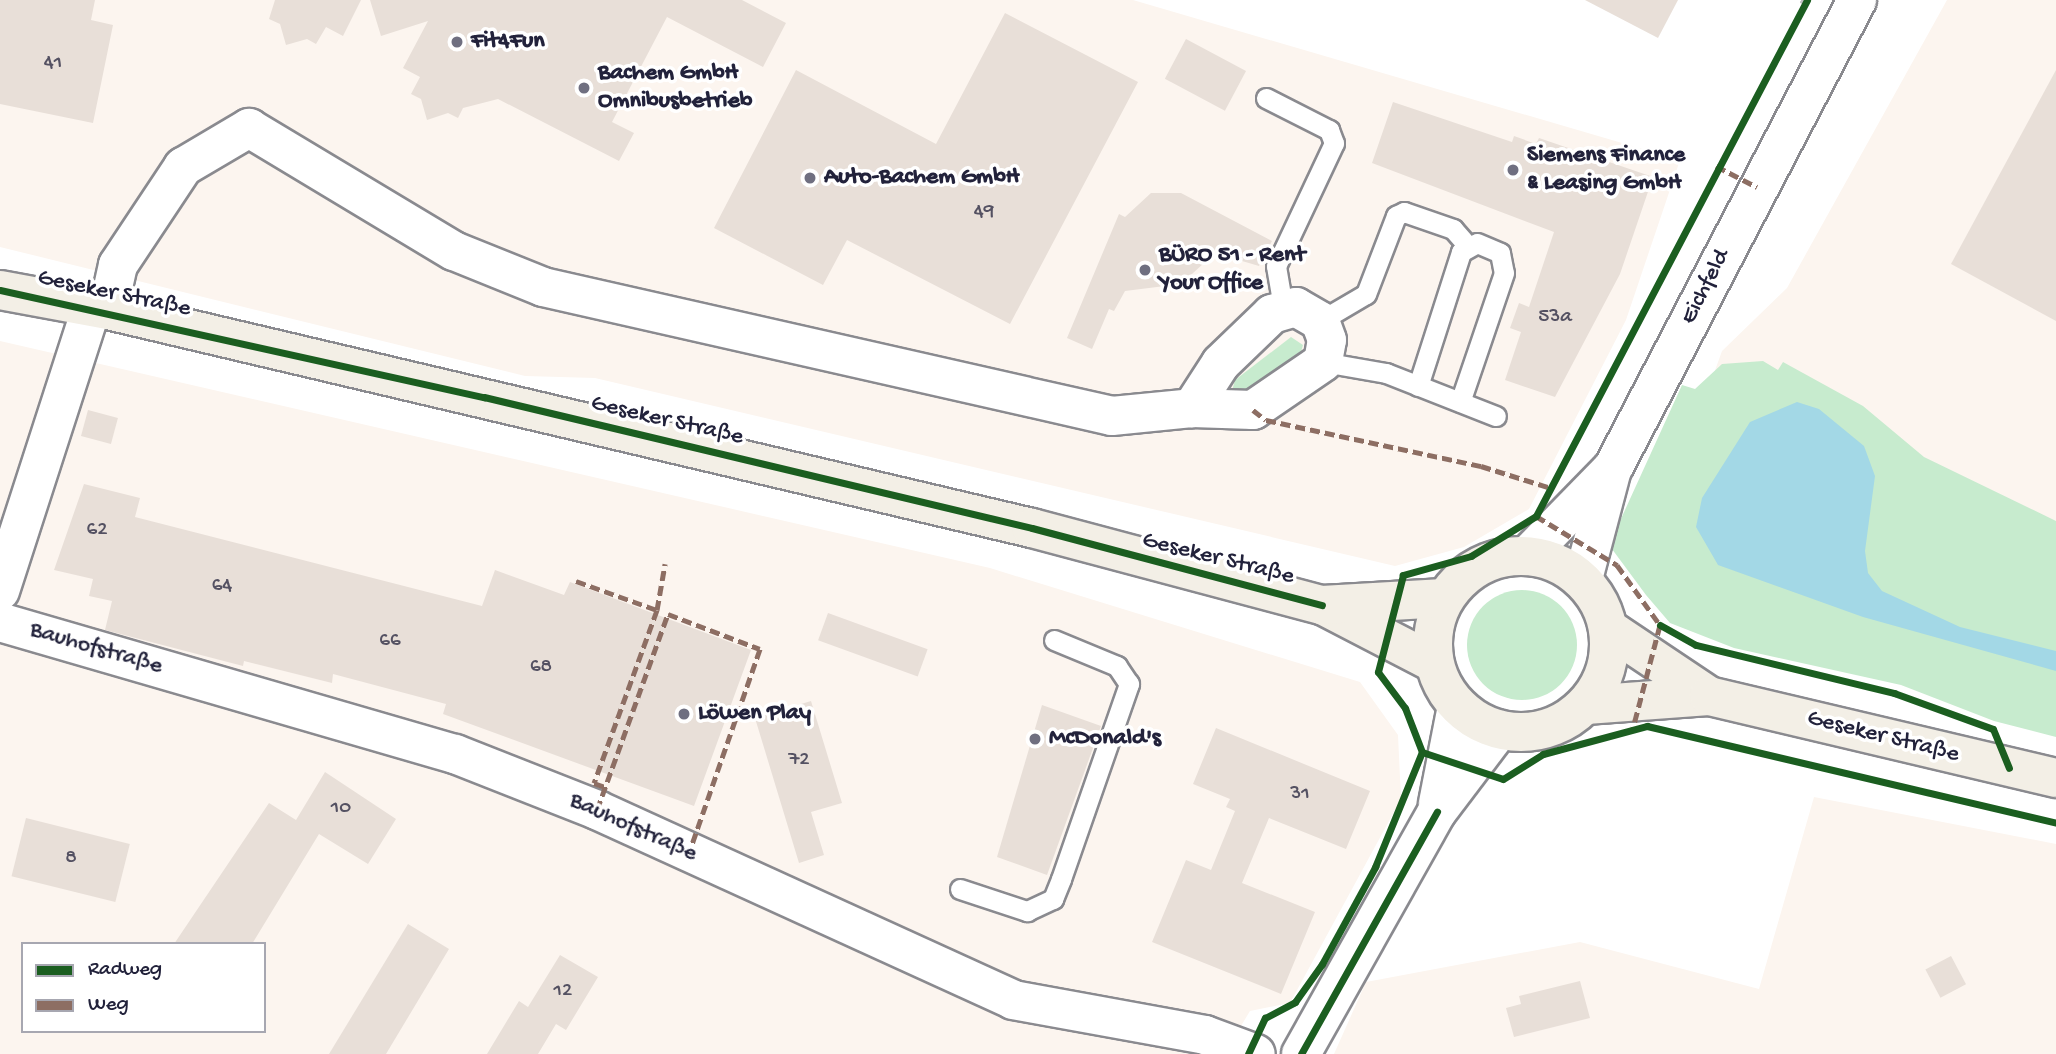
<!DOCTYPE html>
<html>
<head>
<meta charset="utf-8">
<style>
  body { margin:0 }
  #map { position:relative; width:2056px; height:1054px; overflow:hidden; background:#fff; font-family:"Gochi Hand",sans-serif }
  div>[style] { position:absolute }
  .built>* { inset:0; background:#fcf5ef }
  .green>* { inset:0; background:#c7ebce }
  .round { border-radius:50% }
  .water>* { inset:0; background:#a3d8e6 }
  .building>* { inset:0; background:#e8dfd8; transform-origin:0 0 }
  .path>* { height:4.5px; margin-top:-2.25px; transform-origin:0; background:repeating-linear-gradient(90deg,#c2c2c4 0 5px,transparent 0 10px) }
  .roads { filter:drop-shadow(2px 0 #8a8a8f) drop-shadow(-2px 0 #8a8a8f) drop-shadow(0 2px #8a8a8f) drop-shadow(0 -2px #8a8a8f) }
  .service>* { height:19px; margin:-9.5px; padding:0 9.5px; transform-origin:9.5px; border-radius:9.5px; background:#fff }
  .minor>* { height:38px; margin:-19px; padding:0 19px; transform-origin:19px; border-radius:19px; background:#fff }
  .secondary>* { height:38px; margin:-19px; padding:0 19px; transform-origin:19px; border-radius:19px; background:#fff }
  .primary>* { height:38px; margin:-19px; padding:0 19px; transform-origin:19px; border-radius:19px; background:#f3efe6 }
  .primary>.ring { margin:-19px; padding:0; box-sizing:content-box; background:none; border:38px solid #f3efe6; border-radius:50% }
  .quiet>* { height:5px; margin-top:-2.5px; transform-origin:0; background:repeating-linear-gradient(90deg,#8d6e63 0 10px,transparent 0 15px) }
  .cycleway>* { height:7px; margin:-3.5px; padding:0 3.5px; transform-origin:3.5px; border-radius:3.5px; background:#1b5e20 }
  .dots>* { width:19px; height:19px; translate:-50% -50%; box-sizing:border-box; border:4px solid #fff; border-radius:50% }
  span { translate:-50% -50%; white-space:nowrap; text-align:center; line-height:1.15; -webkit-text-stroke:7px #fff; paint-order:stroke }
  .number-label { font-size:21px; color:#545162 }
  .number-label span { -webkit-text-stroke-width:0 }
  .poi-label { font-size:24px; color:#22223b; font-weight:700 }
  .left { translate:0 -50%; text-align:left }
  .street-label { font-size:24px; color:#22223b }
  .legend { position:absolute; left:21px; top:942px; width:245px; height:91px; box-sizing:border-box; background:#fff; border:2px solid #a7a7b1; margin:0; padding:9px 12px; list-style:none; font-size:21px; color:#22223b }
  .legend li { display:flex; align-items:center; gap:14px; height:35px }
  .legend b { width:35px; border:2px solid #a7a7b1 }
</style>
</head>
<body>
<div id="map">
  <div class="built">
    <i style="clip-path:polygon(0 0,1133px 0,1680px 160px,1626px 320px,1529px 509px,1464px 547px,1395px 566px,595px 378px,525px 376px,0 247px)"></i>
    <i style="clip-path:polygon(1947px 0,2056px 0,2056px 703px,1661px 520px,1722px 351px,1787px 288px)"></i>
    <i style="clip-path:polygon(evenodd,0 341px,990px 568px,1360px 682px,1398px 735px,1401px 799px,1290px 1003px,1250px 1011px,1224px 1054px,0 1054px,0 341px,23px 944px,264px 944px,264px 1031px,23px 1031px,23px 944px)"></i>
    <i style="clip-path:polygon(1814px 797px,2056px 844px,2056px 1054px,1334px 1054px,1366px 982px,1580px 942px,1759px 989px)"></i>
  </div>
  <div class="green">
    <i style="clip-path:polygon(1291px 337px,1303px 345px,1299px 359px,1244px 392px,1232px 391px,1235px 380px)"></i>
    <i style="clip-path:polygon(1763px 361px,1778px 370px,1783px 362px,1863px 406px,1924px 457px,2056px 521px,2056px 737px,1994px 721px,1901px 685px,1734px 648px,1670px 623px,1646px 595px,1609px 545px,1682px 385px,1695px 389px,1722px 364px)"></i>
    <i class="round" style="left:1467px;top:590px;width:110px;height:110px"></i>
  </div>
  <div class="water">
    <i style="clip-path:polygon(1797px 402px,1819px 409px,1864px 446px,1875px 476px,1865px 551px,1868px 573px,1882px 591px,1960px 627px,2056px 651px,2056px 671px,1863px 617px,1718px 565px,1696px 527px,1702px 498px,1750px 422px)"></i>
  </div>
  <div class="building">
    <i style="clip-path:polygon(0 0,95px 0,91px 20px,113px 25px,93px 123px,0 104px)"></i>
    <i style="clip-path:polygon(275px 0,361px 0,343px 36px,326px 27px,316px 44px,307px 39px,286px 45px,280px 24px,269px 19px)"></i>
    <i style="clip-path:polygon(370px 0,742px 0,786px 23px,763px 67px,667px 17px,612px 122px,634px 133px,619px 161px,498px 99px,463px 108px,458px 118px,448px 113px,427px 120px,421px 99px,411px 94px,420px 77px,403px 68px,428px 21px,381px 36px)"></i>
    <i style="clip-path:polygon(1585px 0,1678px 0,1658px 38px)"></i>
    <i style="clip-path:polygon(1005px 13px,1138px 82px,1010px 324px,847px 240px,823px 285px,714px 228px,796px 70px,936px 144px)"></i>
    <i style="left:1186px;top:39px;width:68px;height:45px;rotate:28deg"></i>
    <i style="clip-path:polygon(2056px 70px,2056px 321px,1951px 264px)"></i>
    <i style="clip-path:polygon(1393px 102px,1512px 142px,1514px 136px,1536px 144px,1539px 138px,1653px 177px,1620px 274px,1555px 397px,1505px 380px,1521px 332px,1510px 328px,1519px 303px,1529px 307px,1554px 232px,1372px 163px)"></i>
    <i style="clip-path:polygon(1151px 193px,1181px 193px,1272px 241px,1259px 266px,1215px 253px,1181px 284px,1125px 291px,1114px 311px,1109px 309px,1092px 349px,1067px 338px,1119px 214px,1125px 217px)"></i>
    <i style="left:88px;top:410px;width:31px;height:27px;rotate:15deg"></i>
    <i style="clip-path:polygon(84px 484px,140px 498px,135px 517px,482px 606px,495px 570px,564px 595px,570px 582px,751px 650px,694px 806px,443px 714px,446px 704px,333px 674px,332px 683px,244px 661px,243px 666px,105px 630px,112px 601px,89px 596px,93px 579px,54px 570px)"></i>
    <i style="left:828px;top:613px;width:106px;height:29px;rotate:20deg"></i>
    <i style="clip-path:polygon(811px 701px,842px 803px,811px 812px,824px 855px,799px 863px,755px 718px)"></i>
    <i style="clip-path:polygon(1042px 705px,1101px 726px,1047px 875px,997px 857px)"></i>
    <i style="clip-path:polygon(1216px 728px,1370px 791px,1346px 849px,1269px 818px,1242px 883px,1315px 912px,1281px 994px,1152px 942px,1186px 860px,1211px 870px,1235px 811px,1226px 807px,1230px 799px,1193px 784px)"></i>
    <i style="clip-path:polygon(325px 772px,396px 819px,368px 864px,319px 834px,252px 944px,174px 944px,269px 803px,296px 820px)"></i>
    <i style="left:26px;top:818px;width:107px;height:60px;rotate:14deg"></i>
    <i style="clip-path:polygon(408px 924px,449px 949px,386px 1054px,329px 1054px)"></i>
    <i style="clip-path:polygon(560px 955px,598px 977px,566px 1030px,556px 1024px,538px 1054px,487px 1054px,519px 1001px,528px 1007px)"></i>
    <i style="left:1951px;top:956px;width:32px;height:29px;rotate:62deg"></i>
    <i style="clip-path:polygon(1580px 981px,1590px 1018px,1514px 1037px,1506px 1008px,1521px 1004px,1519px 996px)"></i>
  </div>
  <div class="path">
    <i style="left:1801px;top:0;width:6px;rotate:31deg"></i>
  </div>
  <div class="roads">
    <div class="service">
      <i style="left:1266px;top:98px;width:71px;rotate:26.9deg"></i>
      <i style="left:1329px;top:130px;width:14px;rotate:69deg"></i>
      <i style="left:1334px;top:143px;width:136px;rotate:115.2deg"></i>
      <i style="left:1276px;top:266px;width:42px;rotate:80.3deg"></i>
      <i style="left:1320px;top:321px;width:53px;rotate:-30.4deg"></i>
      <i style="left:1366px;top:294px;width:84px;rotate:-69deg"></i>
      <i style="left:1396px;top:216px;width:9px;rotate:-27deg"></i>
      <i style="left:1404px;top:212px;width:52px;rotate:19.1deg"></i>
      <i style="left:1453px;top:229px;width:21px;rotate:49deg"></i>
      <i style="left:1323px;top:362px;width:64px;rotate:9.9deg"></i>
      <i style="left:1386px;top:373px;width:118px;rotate:21.4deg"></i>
      <i style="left:1418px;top:386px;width:141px;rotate:-72.2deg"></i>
      <i style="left:1461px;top:252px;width:18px;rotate:-29deg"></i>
      <i style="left:1477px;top:243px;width:25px;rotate:23deg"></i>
      <i style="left:1500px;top:253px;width:20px;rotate:79deg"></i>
      <i style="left:1504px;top:273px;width:136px;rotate:108.8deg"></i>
      <i style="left:960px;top:889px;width:71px;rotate:18.2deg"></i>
      <i style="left:1027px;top:911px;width:29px;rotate:-25deg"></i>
      <i style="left:1053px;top:899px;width:22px;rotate:-68deg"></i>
      <i style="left:1061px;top:879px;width:207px;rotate:-70.8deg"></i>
      <i style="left:1129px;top:684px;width:22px;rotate:-124deg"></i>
      <i style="left:1117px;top:666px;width:68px;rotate:-157.6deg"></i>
    </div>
    <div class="minor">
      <i style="left:108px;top:310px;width:46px;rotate:-77.5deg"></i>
      <i style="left:118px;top:265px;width:118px;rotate:-56.4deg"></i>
      <i style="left:183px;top:167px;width:77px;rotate:-30.6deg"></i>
      <i style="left:249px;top:128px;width:239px;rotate:31deg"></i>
      <i style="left:454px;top:251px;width:96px;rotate:22deg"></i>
      <i style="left:543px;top:287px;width:583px;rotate:12.77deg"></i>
      <i style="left:1112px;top:416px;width:80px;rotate:-5.7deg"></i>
      <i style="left:1192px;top:408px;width:61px;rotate:1.9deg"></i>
      <i style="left:1253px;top:410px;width:85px;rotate:-34.4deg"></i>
      <i style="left:1323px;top:362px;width:22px;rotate:-80deg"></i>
      <i style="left:1327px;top:340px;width:20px;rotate:-110deg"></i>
      <i style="left:1320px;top:321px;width:28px;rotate:-150deg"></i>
      <i style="left:1296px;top:307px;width:25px;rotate:164deg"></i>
      <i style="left:1272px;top:314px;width:71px;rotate:136.1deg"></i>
      <i style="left:1221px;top:363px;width:54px;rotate:122.8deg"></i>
      <i style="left:0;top:591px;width:299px;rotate:-72.1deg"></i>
      <i style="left:0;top:622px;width:474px;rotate:16.2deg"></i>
      <i style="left:455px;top:754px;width:153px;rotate:21.5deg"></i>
      <i style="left:597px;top:810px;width:457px;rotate:24.5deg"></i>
      <i style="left:1013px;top:1000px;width:195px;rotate:10.3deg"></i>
      <i style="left:1205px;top:1035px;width:54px;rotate:20.4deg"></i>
      <i style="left:1438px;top:803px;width:99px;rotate:-78.9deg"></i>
      <i style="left:1301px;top:1054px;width:278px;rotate:-60.7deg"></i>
      <i style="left:1437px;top:812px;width:103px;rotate:-52.9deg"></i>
    </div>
    <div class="secondary">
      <i style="left:1528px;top:555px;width:122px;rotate:-45.7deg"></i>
      <i style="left:1613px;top:468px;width:528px;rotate:-62.46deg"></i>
      <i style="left:1583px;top:579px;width:114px;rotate:-75.2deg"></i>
    </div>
    <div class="primary">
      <i style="left:0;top:290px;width:110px;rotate:10.5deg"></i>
      <i style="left:108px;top:310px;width:949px;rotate:13.28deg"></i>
      <i style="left:1032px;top:528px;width:300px;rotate:14.9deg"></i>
      <i style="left:1322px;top:605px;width:126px;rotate:27.4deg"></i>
      <i class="ring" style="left:1433px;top:556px;width:138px;height:138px"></i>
      <i style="left:1322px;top:605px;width:122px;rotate:-3.3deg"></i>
      <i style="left:1609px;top:629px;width:120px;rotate:33.8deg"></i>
      <i style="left:1586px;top:705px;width:123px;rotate:-4.2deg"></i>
      <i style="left:1709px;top:696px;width:357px;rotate:13.3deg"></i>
    </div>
  </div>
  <div class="quiet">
    <i style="left:1716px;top:166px;width:46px;rotate:27.1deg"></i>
    <i style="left:1253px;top:410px;width:16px;rotate:38deg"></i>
    <i style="left:1266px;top:420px;width:220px;rotate:12.1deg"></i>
    <i style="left:1481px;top:466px;width:73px;rotate:17.4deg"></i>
    <i style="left:1536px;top:516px;width:95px;rotate:31.2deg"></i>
    <i style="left:1617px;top:565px;width:74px;rotate:54.4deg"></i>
    <i style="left:1660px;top:625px;width:106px;rotate:104.7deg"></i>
    <i style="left:576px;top:581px;width:86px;rotate:19.7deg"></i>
    <i style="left:657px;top:610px;width:184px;rotate:110deg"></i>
    <i style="left:594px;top:783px;width:12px;rotate:20deg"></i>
    <i style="left:657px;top:610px;width:47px;rotate:-80.1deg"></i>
    <i style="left:597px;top:810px;width:208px;rotate:-70.1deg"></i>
    <i style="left:668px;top:614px;width:98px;rotate:20.8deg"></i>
    <i style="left:760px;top:649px;width:216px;rotate:109.2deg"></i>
  </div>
  <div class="cycleway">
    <i style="left:1807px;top:0;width:583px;rotate:117.71deg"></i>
    <i style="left:1536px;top:516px;width:76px;rotate:148.4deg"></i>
    <i style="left:1471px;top:556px;width:71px;rotate:164.4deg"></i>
    <i style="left:1403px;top:575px;width:100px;rotate:104.5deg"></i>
    <i style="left:1378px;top:672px;width:45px;rotate:53.1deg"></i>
    <i style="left:1405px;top:708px;width:47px;rotate:68.9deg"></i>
    <i style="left:1422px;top:752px;width:85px;rotate:18.4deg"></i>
    <i style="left:1503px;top:779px;width:47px;rotate:-32deg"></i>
    <i style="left:1543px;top:754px;width:108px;rotate:-15.1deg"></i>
    <i style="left:1647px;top:726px;width:420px;rotate:13.3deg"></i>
    <i style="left:0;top:290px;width:496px;rotate:12.5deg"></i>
    <i style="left:484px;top:397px;width:563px;rotate:13.44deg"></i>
    <i style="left:1032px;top:528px;width:300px;rotate:14.9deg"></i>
    <i style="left:1660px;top:625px;width:41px;rotate:29.1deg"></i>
    <i style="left:1696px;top:645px;width:204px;rotate:13.6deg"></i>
    <i style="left:1894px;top:693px;width:105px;rotate:20deg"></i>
    <i style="left:1993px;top:729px;width:42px;rotate:67.7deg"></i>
    <i style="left:1248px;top:1054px;width:40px;rotate:-65deg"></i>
    <i style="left:1265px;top:1018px;width:34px;rotate:-28deg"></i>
    <i style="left:1295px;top:1002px;width:47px;rotate:-54.6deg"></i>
    <i style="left:1322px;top:964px;width:111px;rotate:-61.3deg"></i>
    <i style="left:1375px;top:867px;width:124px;rotate:-67.8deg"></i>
    <i style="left:1301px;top:1054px;width:278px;rotate:-60.7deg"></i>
  </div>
  <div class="dots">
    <i style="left:457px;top:42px;background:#6f6f80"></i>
    <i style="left:584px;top:88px;background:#6f6f80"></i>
    <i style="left:1513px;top:170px;background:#6f6f80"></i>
    <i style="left:810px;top:178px;background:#6f6f80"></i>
    <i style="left:1145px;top:270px;background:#6f6f80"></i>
    <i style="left:684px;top:714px;background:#6f6f80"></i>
    <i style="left:1035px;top:739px;background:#6f6f80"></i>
  </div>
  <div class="number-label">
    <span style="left:53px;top:64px">41</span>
    <span style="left:984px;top:213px">49</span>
    <span style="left:1555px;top:318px">53a</span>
    <span style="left:97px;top:531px">62</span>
    <span style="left:222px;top:587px">64</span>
    <span style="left:390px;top:642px">66</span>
    <span style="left:541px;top:668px">68</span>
    <span style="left:799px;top:761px">72</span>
    <span style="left:1300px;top:795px">31</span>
    <span style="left:341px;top:809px">10</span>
    <span style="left:71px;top:859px">8</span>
    <span style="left:563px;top:992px">12</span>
  </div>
  <div class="poi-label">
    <span class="left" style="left:471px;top:42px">Fit4Fun</span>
    <span class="left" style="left:598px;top:88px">Bachem GmbH<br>Omnibusbetrieb</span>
    <span class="left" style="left:1527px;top:170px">Siemens Finance<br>&amp; Leasing GmbH</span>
    <span class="left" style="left:824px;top:178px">Auto-Bachem GmbH</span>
    <span class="left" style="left:1159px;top:270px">BÜRO 51 - Rent<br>Your Office</span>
    <span class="left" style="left:698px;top:714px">Löwen Play</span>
    <span class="left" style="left:1049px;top:739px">McDonald's</span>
  </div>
  <div class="street-label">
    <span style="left:1706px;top:287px;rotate:-63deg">Eichfeld</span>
    <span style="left:114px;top:294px;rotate:12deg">Geseker Straße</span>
    <span style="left:667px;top:421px;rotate:13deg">Geseker Straße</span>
    <span style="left:1218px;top:559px;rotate:14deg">Geseker Straße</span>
    <span style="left:96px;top:649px;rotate:16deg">Bauhofstraße</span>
    <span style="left:1883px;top:737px;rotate:14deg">Geseker Straße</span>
    <span style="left:633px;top:828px;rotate:24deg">Bauhofstraße</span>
  </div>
  <ul class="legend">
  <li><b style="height:9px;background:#1b5e20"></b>Radweg</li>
  <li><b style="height:9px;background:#8d6e63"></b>Weg</li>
  </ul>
</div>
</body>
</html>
